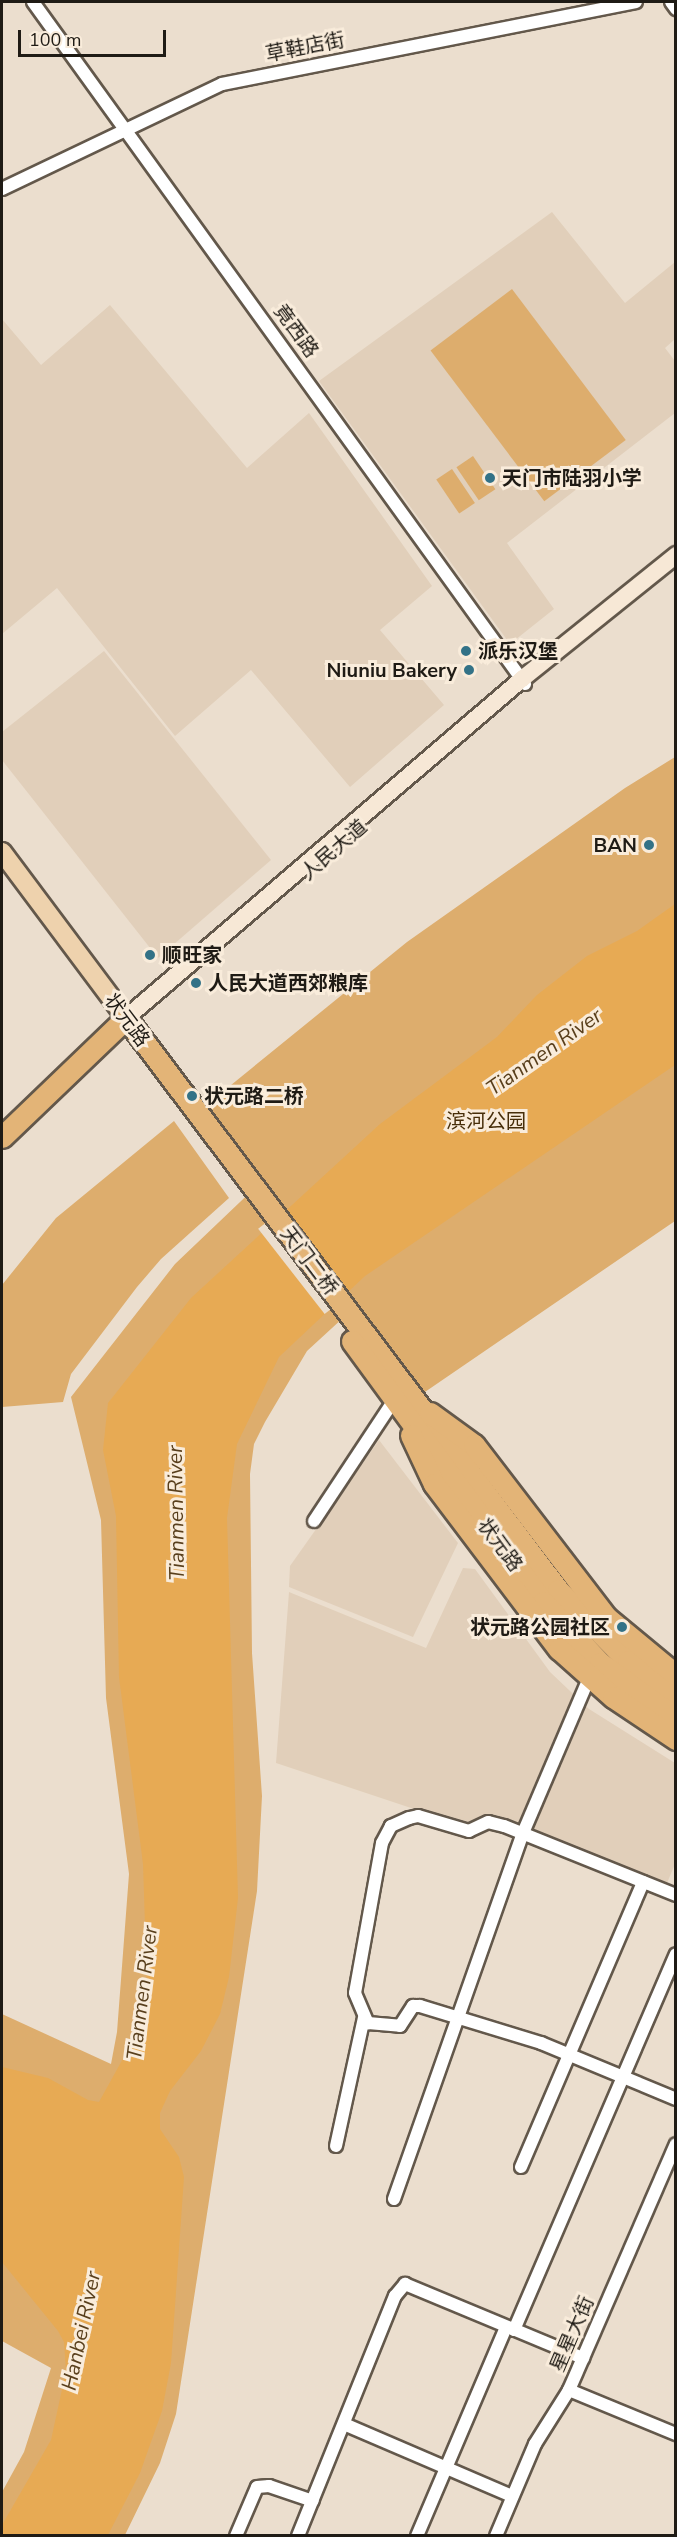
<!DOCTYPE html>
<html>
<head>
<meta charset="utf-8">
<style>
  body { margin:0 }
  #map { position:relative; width:677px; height:2537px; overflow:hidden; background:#ebdece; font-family:"Nunito Sans","Noto Sans SC",sans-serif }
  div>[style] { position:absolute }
  .built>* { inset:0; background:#e1cfba }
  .green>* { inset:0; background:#ddad6d; transform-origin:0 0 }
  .water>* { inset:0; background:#e7aa54 }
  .pier>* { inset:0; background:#ebdece; transform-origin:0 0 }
  .roads { filter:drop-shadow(2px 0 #63584b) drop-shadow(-2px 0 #63584b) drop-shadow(0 2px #63584b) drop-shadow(0 -2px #63584b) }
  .street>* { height:12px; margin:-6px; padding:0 6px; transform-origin:6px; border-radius:6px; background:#fff }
  .secondary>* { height:16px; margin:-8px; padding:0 8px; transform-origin:8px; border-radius:8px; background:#f7e8d6 }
  .primary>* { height:18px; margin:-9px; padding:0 9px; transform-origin:9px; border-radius:9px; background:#eed2ad }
  .highway>* { height:21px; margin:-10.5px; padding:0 10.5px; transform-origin:10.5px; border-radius:10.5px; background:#e3b477 }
  .dots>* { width:16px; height:16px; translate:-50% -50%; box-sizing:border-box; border:3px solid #f9ecdb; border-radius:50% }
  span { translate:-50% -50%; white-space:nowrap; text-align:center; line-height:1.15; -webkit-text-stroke:6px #f9ecdb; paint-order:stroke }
  .street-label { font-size:20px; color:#1f1b15 }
  .poi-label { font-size:20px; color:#1f1b15; font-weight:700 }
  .left { translate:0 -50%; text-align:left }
  .right { translate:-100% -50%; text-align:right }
  .park-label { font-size:20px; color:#472e09 }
  .water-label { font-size:21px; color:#593f1c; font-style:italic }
  .frame { position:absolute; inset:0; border:3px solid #1f1b15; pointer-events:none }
  .scale { position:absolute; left:18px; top:30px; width:148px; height:27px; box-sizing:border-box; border:3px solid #1f1b15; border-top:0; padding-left:8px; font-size:18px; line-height:21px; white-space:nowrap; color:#1f1b15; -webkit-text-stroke:4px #f9ecdb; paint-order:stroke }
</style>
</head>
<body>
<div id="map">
  <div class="built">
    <i style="clip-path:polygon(552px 212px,625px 303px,675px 262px,675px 339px,665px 348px,675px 361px,675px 413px,507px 543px,554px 609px,510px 644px,319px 381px)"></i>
    <i style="clip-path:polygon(110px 305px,247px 468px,309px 413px,432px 586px,380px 630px,444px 705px,350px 787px,251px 670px,175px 736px,57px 588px,2px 634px,2px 319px,41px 365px)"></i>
    <i style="clip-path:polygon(104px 651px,271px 860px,158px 958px,2px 760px,2px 732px)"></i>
    <i style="clip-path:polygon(379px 1440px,458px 1543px,413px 1637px,289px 1587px,290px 1566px)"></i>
    <i style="clip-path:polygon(463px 1568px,475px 1569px,550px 1672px,589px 1709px,675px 1763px,675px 1864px,667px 1883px,496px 1815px,465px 1826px,276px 1763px,289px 1592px,426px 1648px)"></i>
  </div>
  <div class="green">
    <i style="left:512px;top:289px;width:189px;height:102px;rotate:53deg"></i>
    <i style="left:473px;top:456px;width:40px;height:20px;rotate:56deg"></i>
    <i style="left:452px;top:469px;width:41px;height:19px;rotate:56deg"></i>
    <i style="clip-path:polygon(675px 757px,675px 1221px,422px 1394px,356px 1306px,307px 1351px,265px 1422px,254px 1444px,250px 1474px,252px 1653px,262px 1796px,257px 1891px,176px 2414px,160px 2463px,125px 2535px,2px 2536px,2px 2492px,24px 2452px,51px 2368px,2px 2341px,2px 2014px,111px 2064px,117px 2032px,129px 1874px,106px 1698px,101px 1520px,71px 1397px,175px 1264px,261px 1182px,204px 1107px,407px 942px,625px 788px)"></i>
    <i style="clip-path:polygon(174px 1121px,229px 1198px,161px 1259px,137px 1287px,71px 1374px,63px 1402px,2px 1407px,2px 1285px,56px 1218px)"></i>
  </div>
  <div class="water">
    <i style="clip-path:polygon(675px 904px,675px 1065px,365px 1276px,279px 1357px,237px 1444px,227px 1518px,238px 1898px,229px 1977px,220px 2014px,201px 2051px,170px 2091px,160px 2113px,160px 2129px,179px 2157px,184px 2177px,171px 2363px,162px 2411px,140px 2473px,108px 2535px,2px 2535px,2px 2525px,51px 2440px,66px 2371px,64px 2342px,58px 2331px,2px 2262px,2px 2067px,48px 2078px,88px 2100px,99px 2102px,136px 2035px,147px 1986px,143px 1864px,119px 1677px,116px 1516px,103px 1450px,108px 1403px,191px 1298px,380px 1124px,497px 1037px,537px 995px,587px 956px,637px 931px)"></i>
  </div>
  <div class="pier">
    <i style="left:281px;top:1211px;width:108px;height:29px;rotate:52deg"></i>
  </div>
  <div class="roads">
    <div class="street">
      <i style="left:33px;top:2px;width:841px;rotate:54.19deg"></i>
      <i style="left:671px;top:2px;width:9px;rotate:54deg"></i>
      <i style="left:2px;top:189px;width:244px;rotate:-25.5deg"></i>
      <i style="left:222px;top:84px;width:422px;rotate:-11.2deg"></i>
      <i style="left:314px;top:1521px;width:145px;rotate:-56.5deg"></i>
      <i style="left:676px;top:1895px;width:185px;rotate:-158.1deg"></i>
      <i style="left:504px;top:1826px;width:16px;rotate:-166deg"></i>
      <i style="left:488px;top:1822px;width:21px;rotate:155deg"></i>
      <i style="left:469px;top:1831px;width:53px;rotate:-163.6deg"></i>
      <i style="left:418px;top:1816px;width:9px;rotate:167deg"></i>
      <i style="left:409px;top:1818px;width:20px;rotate:156deg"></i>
      <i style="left:391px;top:1826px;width:19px;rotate:118deg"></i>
      <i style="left:382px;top:1843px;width:152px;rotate:100.2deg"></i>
      <i style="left:355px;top:1993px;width:33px;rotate:67deg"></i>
      <i style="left:368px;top:2023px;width:32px;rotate:5deg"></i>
      <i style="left:400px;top:2026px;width:24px;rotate:-57deg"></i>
      <i style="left:413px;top:2006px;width:7px"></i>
      <i style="left:420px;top:2006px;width:127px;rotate:17deg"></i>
      <i style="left:541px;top:2043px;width:146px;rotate:22.5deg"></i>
      <i style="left:336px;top:2146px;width:131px;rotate:-77.7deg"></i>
      <i style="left:521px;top:2167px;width:310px;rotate:-66.8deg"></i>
      <i style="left:394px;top:2199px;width:388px;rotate:-70.6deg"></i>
      <i style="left:523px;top:1833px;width:168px;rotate:-66.9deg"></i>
      <i style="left:514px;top:2330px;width:409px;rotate:-66.7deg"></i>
      <i style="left:569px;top:2390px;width:116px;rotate:22.4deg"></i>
      <i style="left:344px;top:2424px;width:183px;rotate:23.2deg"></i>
      <i style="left:236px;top:2536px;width:53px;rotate:-66.8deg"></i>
      <i style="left:257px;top:2487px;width:12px;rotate:-5deg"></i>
      <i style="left:269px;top:2486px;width:46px;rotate:18.8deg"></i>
      <i style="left:298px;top:2536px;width:259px;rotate:-68deg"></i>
      <i style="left:395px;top:2296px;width:16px;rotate:-50deg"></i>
      <i style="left:405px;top:2284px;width:193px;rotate:22.6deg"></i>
      <i style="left:417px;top:2536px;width:227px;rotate:-66.9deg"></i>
      <i style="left:496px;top:2536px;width:100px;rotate:-67deg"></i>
      <i style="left:535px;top:2444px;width:64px;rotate:-57.8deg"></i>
      <i style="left:569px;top:2390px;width:268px;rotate:-66.5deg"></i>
    </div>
    <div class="secondary">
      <i style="left:126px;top:1018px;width:521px;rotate:-40.57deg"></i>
      <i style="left:522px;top:679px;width:198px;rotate:-38.8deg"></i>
    </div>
    <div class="primary">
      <i style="left:2px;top:852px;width:207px;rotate:53.2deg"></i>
    </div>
    <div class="highway">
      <i style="left:2px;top:1137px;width:172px;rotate:-43.8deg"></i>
      <i style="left:126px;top:1018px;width:717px;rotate:52.94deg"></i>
      <i style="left:558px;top:1590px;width:100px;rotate:45.4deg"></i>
      <i style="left:628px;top:1661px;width:59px;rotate:36.1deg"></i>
      <i style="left:352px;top:1341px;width:323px;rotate:53.8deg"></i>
      <i style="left:543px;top:1602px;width:83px;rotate:46.9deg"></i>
      <i style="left:600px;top:1663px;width:94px;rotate:35.9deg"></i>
      <i style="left:430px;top:1413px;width:54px;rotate:36deg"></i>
      <i style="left:474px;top:1445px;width:217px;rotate:52.5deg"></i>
      <i style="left:606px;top:1617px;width:91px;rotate:39.6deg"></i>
      <i style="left:411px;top:1435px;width:54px;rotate:64.9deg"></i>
      <i style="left:434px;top:1484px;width:207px;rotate:52.9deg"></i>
      <i style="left:559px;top:1649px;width:72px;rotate:41.6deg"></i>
      <i style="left:613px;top:1697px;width:76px;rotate:33.7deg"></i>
    </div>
  </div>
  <div class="dots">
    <i style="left:490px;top:478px;background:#337287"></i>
    <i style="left:466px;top:651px;background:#337287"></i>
    <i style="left:469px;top:670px;background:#337287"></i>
    <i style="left:649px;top:845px;background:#337287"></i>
    <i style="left:150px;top:955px;background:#337287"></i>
    <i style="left:196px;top:983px;background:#337287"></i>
    <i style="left:192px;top:1096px;background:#337287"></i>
    <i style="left:622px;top:1627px;background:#337287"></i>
  </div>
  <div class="street-label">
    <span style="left:305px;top:47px;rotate:-11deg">草鞋店街</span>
    <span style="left:296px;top:331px;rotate:54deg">竟西路</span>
    <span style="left:334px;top:850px;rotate:-41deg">人民大道</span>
    <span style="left:127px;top:1020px;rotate:53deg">状元路</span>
    <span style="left:309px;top:1261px;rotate:53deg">天门二桥</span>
    <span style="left:500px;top:1545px;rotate:54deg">状元路</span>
    <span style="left:572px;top:2334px;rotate:-67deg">星星大街</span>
  </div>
  <div class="poi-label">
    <span class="left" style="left:502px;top:478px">天门市陆羽小学</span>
    <span class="left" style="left:478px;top:651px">派乐汉堡</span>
    <span class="right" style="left:457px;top:670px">Niuniu Bakery</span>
    <span class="right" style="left:637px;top:845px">BAN</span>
    <span class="left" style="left:162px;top:955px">顺旺家</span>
    <span class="left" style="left:208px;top:983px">人民大道西郊粮库</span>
    <span class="left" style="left:204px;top:1096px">状元路二桥</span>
    <span class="right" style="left:610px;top:1627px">状元路公园社区</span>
  </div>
  <div class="park-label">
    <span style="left:486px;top:1121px">滨河公园</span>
  </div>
  <div class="water-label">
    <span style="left:544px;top:1052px;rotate:-35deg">Tianmen River</span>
    <span style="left:176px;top:1513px;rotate:-91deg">Tianmen River</span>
    <span style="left:142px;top:1993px;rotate:-83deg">Tianmen River</span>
    <span style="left:81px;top:2331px;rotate:-78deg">Hanbei River</span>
  </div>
  <div class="frame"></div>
  <div class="scale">100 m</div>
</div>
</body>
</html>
